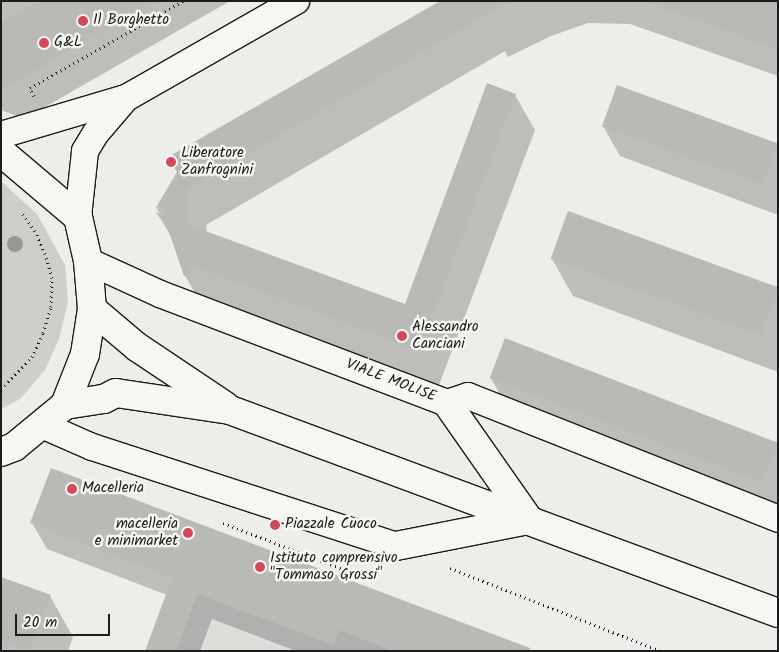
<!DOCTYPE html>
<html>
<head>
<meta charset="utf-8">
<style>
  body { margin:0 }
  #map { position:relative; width:779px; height:652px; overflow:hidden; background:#edede9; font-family:Kalam,sans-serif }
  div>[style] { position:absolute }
  .built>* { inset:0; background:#ddddda }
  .green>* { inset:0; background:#cececb }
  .shadow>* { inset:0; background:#0003 }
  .building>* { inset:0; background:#b9b9b6; transform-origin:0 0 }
  .path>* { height:3px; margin-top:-1.5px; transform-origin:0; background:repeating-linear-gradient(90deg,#1c1c1c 0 1px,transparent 0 5px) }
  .roads { filter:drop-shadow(1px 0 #1c1c1c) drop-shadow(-1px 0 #1c1c1c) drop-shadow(0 1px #1c1c1c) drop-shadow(0 -1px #1c1c1c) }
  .street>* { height:26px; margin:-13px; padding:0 13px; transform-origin:13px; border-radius:13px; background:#f6f6f2 }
  .secondary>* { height:28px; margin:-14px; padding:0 14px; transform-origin:14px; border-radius:14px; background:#f6f6f2 }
  .trees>* { width:16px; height:16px; margin:-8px; border-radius:50%; background:#979795 }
  .dots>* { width:14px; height:14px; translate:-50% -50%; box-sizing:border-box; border:2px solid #f6f6f2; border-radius:50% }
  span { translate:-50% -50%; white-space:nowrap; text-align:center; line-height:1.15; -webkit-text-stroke:5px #f6f6f2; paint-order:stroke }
  .poi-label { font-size:15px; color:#1c1c1c }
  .left { translate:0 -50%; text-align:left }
  .right { translate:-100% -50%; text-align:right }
  .street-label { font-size:15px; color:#1c1c1c }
  .frame { position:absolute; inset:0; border:2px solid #1c1c1c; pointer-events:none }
  .scale { position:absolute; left:15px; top:614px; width:95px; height:22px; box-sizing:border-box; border:2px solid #1c1c1c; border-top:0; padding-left:6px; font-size:15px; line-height:18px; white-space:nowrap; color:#1c1c1c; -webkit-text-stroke:4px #f6f6f2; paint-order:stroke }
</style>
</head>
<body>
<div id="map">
  <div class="built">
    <i style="clip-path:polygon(219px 532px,245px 541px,536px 651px,176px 651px)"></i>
  </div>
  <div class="green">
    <i style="clip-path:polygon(1px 181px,37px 214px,65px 265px,68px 302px,59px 339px,45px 370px,20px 399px,1px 409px)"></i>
  </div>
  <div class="shadow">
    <i style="clip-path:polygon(1px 1px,230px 1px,24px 119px,1px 110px)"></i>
    <i style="clip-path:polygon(442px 1px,778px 1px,778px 76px,630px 24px,588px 23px,551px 36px,508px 57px,505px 51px,206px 225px,207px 233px,406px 306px,515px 95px,535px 130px,439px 385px,209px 298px,210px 309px,205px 310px,185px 276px,174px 242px,158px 214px,161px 216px,157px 209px,178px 173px)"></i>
    <i style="clip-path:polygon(603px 126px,778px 146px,778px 215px,620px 156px)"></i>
    <i style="clip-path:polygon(552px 259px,778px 290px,778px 372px,573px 296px)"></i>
    <i style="clip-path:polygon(490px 377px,778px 442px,778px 510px,508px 408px)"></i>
    <i style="clip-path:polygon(52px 470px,532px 651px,296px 651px,212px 619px,200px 651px,147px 651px,167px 595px,47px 549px,32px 523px)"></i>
    <i style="clip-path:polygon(1px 578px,50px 596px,73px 637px,68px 651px,1px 651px)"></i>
  </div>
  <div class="building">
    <i style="clip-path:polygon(40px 1px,156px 1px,1px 90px,1px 23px)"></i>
    <i style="clip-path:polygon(440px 1px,510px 1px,187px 190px,189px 225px,405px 304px,487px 83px,516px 94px,419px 351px,190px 265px,191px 275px,184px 276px,167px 226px,155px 212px,163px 215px,163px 204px,155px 209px,177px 172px,168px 157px)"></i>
    <i style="clip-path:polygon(654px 1px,778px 1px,778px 50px,653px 4px)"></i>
    <i style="left:617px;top:85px;width:171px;height:44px;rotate:20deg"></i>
    <i style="left:568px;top:211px;width:224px;height:51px;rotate:20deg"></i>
    <i style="left:505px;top:338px;width:292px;height:43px;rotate:21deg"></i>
    <i style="clip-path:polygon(51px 468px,530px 648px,529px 651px,393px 651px,339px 630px,334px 645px,197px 594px,176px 651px,145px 651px,172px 578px,30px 523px)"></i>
    <i style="clip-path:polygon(1px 577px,51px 595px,29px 651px,1px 640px)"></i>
  </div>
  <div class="path">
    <i style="left:34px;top:96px;width:9px;rotate:-117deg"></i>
    <i style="left:30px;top:88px;width:176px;rotate:-29.6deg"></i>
    <i style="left:1px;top:389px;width:45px;rotate:-45.9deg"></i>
    <i style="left:32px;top:357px;width:26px;rotate:-65deg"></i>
    <i style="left:43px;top:333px;width:27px;rotate:-73deg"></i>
    <i style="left:51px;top:307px;width:29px;rotate:-88deg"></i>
    <i style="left:52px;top:278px;width:25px;rotate:-106deg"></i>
    <i style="left:45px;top:254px;width:25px;rotate:-113deg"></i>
    <i style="left:35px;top:231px;width:24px;rotate:-125deg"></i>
    <i style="left:223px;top:523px;width:145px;rotate:21.1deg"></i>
    <i style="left:450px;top:568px;width:227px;rotate:21.5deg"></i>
  </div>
  <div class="roads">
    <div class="street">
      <i style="left:1px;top:135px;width:130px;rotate:-16.5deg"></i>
      <i style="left:126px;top:98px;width:196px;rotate:-29.7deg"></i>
      <i style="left:78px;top:217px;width:66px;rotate:-83.9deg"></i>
      <i style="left:85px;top:151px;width:21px;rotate:-59deg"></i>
      <i style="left:96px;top:133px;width:46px;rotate:-49.4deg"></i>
      <i style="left:88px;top:261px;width:79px;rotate:24.6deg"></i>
      <i style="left:160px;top:294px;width:307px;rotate:20.8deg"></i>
      <i style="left:447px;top:403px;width:22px;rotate:-18deg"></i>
      <i style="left:468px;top:396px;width:334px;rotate:21.6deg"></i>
      <i style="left:42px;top:425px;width:55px;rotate:23.7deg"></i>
      <i style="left:92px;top:447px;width:320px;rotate:18deg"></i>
    </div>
    <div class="secondary">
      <i style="left:1px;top:152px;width:101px;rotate:40.2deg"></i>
      <i style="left:78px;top:217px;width:45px;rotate:77.2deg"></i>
      <i style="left:88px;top:261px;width:48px;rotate:85.2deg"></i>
      <i style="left:92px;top:309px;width:46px;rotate:98.8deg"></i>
      <i style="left:85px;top:354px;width:55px;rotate:111.4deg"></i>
      <i style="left:65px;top:405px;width:66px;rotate:140.5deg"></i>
      <i style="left:14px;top:447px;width:14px;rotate:159deg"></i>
      <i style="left:92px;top:309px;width:59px;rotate:40.2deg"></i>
      <i style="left:137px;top:347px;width:106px;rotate:33.8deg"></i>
      <i style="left:447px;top:403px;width:143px;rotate:55deg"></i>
      <i style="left:65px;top:405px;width:39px;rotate:-9deg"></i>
      <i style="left:104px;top:399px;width:13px;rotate:-27deg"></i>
      <i style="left:116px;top:393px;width:115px;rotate:8.5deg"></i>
      <i style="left:230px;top:410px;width:584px;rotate:20.33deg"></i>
      <i style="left:396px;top:546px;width:136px;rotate:-11.1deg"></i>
    </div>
  </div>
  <div class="trees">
    <i style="left:15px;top:244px"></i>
  </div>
  <div class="dots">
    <i style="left:83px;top:21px;background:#d1495b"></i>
    <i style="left:44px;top:43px;background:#d1495b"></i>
    <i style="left:171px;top:162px;background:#d1495b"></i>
    <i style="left:402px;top:336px;background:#d1495b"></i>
    <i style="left:72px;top:489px;background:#d1495b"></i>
    <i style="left:275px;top:525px;background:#d1495b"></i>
    <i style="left:188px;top:533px;background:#d1495b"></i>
    <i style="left:260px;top:567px;background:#d1495b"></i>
  </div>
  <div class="poi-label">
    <span class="left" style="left:93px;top:21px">Il Borghetto</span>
    <span class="left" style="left:54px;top:43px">G&amp;L</span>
    <span class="left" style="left:181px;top:162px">Liberatore<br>Zanfrognini</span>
    <span class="left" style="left:412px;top:336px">Alessandro<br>Canciani</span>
    <span class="left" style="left:82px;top:489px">Macelleria</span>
    <span class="right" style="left:178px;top:533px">macelleria<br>e minimarket</span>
    <span class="left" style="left:285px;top:525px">Piazzale Cuoco</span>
    <span class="left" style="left:270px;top:567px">Istituto comprensivo<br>"Tommaso Grossi"</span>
  </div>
  <div class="street-label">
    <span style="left:391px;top:381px;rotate:21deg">VIALE MOLISE</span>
  </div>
  <div class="frame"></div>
  <div class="scale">20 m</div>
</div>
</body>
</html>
